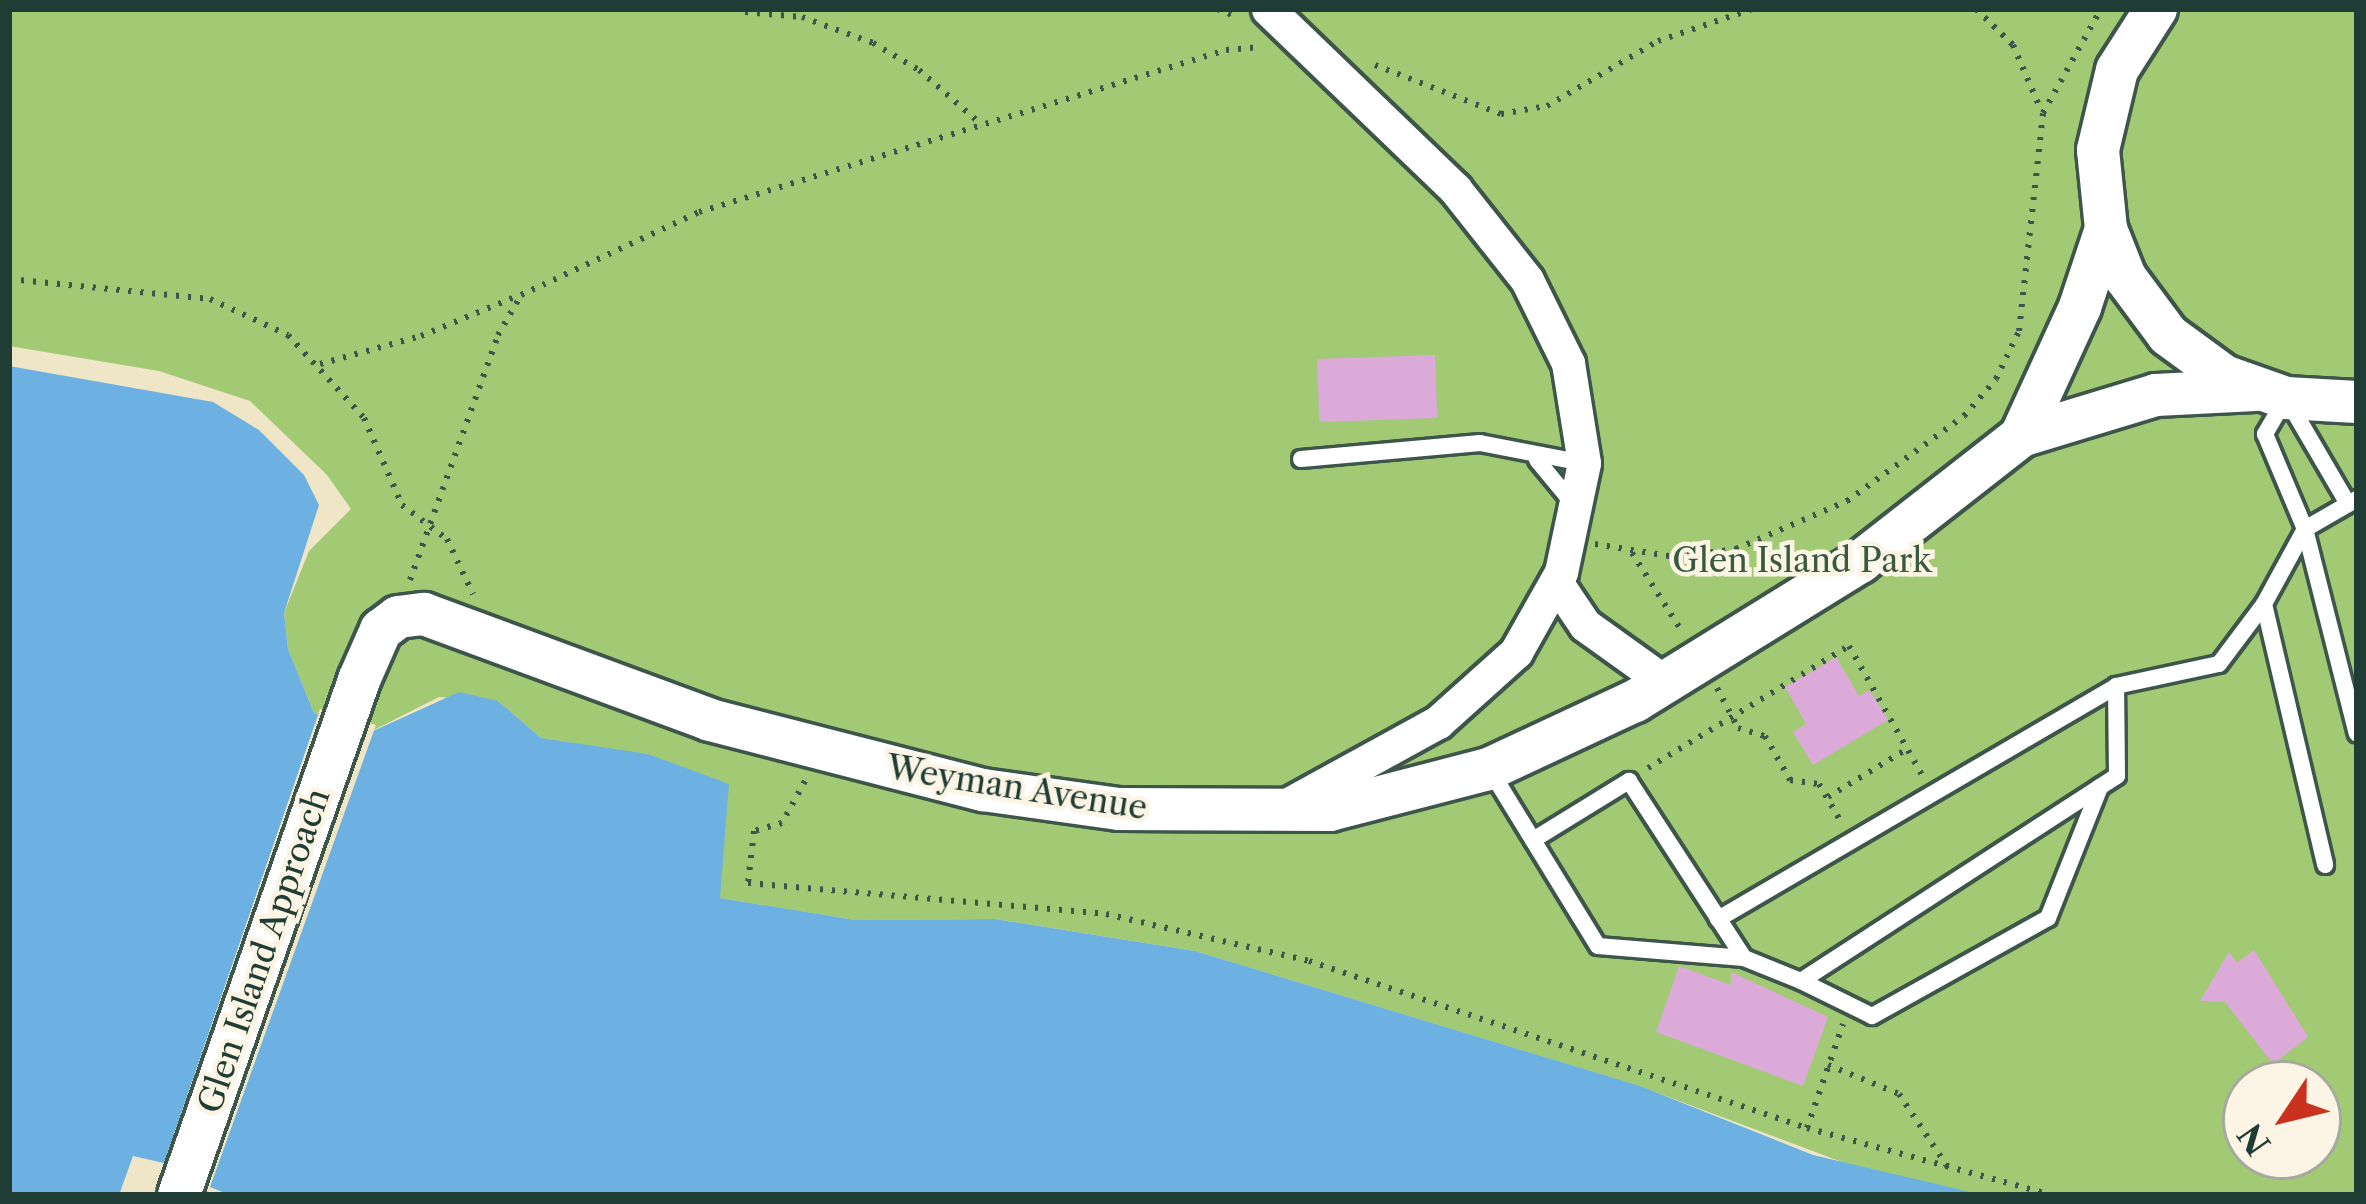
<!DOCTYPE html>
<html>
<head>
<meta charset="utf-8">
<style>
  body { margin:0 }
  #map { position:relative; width:2366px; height:1204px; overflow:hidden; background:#eee6c7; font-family:"Libre Caslon Text",serif }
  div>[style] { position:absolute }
  .green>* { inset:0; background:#a2ca75 }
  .water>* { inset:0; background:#6cb1e2 }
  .pier>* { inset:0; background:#eee6c7 }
  .building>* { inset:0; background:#dcaad9; transform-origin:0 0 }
  .path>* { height:6px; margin-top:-3px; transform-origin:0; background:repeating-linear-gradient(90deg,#3e564a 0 3px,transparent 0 12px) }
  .roads { filter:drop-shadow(3px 0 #3e564a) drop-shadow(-3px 0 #3e564a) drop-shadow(0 3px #3e564a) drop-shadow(0 -3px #3e564a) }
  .service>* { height:16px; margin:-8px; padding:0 8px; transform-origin:8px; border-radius:8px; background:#fff }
  .minor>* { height:33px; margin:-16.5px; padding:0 16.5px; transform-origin:16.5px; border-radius:16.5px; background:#fff }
  .tertiary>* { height:42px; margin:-21px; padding:0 21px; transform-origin:21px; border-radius:21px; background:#fff }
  span { translate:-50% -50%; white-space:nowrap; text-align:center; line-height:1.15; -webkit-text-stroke:9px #fcf5e5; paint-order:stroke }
  .park-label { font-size:33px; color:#395941 }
  .street-label { font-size:33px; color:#1f3d34 }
  .frame { position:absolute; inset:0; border:12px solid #1f3d34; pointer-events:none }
  .north { position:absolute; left:2222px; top:1060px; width:120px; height:120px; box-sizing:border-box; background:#fcf5e5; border:3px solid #a4ab9e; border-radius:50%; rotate:235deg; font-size:33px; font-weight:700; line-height:48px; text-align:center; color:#1f3d34 }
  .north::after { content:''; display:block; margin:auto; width:42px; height:54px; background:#c8321e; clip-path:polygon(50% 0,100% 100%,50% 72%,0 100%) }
</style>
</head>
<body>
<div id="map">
  <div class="green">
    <i style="clip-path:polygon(evenodd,9px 9px,2357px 9px,2357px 1195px,1983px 1195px,1874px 1174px,1639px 1086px,1195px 951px,995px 919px,855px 920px,719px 898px,620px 751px,541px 738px,498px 701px,439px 697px,370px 732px,314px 713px,288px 649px,284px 613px,309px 551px,351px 509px,327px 475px,250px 401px,159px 371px,9px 346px,9px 9px,2246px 1084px,2318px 1084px,2318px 1156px,2246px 1156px,2246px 1084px)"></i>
  </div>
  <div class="water">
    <i style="clip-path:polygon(9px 366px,213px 402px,259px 430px,304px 475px,319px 505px,284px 613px,288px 649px,314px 713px,371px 732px,459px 692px,498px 701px,541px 738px,648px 754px,729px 784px,720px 898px,855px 920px,995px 919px,1195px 951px,1640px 1086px,1813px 1155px,1983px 1195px,9px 1195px)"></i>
  </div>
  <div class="pier">
    <i style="clip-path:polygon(320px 709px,376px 725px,210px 1187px,230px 1195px,119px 1195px,133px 1156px,164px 1163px)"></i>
  </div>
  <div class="building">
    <i style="left:1435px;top:355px;width:63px;height:118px;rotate:88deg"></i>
    <i style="clip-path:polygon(1836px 657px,1859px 696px,1870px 690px,1888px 720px,1813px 765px,1793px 732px,1806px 724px,1785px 687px)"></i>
    <i style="clip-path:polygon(2254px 950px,2308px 1037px,2273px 1064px,2225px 1002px,2200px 1001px,2229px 952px,2237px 963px)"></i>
    <i style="clip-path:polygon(1679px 966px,1731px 985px,1731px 972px,1828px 1017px,1803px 1086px,1656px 1032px)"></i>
  </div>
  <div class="path">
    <i style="left:648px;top:9px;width:110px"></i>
    <i style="left:1217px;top:9px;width:22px;rotate:21deg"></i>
    <i style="left:1976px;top:9px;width:52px;rotate:44.2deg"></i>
    <i style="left:2013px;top:45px;width:71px;rotate:66.7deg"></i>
    <i style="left:745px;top:12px;width:57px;rotate:5deg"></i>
    <i style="left:802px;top:17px;width:76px;rotate:20.1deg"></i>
    <i style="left:873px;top:43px;width:53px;rotate:30.4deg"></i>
    <i style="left:919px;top:70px;width:84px;rotate:41.1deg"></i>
    <i style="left:1375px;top:65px;width:135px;rotate:21.3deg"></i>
    <i style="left:1501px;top:114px;width:47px;rotate:-9.9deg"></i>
    <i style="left:1547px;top:106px;width:129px;rotate:-30.4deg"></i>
    <i style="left:1658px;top:41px;width:99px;rotate:-18.8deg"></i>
    <i style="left:9px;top:279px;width:202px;rotate:5.7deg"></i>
    <i style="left:210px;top:299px;width:86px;rotate:24.8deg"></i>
    <i style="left:288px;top:335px;width:113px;rotate:47.5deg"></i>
    <i style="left:364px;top:418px;width:95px;rotate:66.4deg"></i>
    <i style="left:402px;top:505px;width:56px;rotate:37.1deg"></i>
    <i style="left:447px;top:539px;width:61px;rotate:64.7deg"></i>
    <i style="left:320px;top:364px;width:105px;rotate:-15.5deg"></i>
    <i style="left:421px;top:336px;width:104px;rotate:-22.6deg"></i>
    <i style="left:1595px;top:544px;width:81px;rotate:9.2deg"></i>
    <i style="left:1675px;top:557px;width:62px;rotate:-7.5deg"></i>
    <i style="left:1736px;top:549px;width:121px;rotate:-23.4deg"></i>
    <i style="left:1847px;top:501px;width:145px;rotate:-36deg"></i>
    <i style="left:1964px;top:416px;width:49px;rotate:-49.1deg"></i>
    <i style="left:1996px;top:379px;width:53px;rotate:-64.4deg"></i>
    <i style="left:2019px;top:331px;width:219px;rotate:-83.7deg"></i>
    <i style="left:2043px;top:113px;width:119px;rotate:-60.9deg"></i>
    <i style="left:1632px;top:553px;width:95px;rotate:57.5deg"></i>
    <i style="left:410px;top:580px;width:260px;rotate:-70.2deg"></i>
    <i style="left:498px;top:335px;width:46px;rotate:-60.1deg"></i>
    <i style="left:521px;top:295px;width:196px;rotate:-25deg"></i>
    <i style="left:699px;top:212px;width:551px;rotate:-17.09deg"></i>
    <i style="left:1226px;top:50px;width:35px;rotate:-5deg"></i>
    <i style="left:1717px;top:688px;width:45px;rotate:62.3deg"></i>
    <i style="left:1738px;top:728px;width:28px;rotate:17deg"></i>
    <i style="left:1765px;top:736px;width:51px;rotate:60.4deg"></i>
    <i style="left:1790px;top:780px;width:29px;rotate:8deg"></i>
    <i style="left:1819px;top:784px;width:44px;rotate:59.9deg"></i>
    <i style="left:1648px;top:768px;width:235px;rotate:-31.3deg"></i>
    <i style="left:1849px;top:646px;width:148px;rotate:60.5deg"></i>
    <i style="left:805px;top:781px;width:48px;rotate:118.7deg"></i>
    <i style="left:782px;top:823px;width:29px;rotate:164deg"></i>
    <i style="left:754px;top:831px;width:52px;rotate:96.6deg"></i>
    <i style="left:748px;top:883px;width:359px;rotate:4.9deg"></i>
    <i style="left:1106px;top:914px;width:208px;rotate:13deg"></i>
    <i style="left:1309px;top:961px;width:525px;rotate:18.54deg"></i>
    <i style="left:1807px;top:1128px;width:254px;rotate:15.3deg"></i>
    <i style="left:1828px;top:797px;width:92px;rotate:-31.3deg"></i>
    <i style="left:1828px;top:1065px;width:77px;rotate:22.2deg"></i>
    <i style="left:1899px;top:1094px;width:87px;rotate:56.3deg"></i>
    <i style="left:1807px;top:1128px;width:110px;rotate:-70.9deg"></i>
  </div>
  <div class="roads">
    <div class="service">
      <i style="left:1301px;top:459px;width:180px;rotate:-5.1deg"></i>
      <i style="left:1480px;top:443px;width:106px;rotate:10.9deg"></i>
      <i style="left:1537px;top:460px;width:60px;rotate:50.4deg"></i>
      <i style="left:2348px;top:504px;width:123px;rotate:-120.3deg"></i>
      <i style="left:2286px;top:398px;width:42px;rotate:120.3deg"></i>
      <i style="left:2265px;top:434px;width:103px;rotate:67.2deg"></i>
      <i style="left:2305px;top:529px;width:211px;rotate:75.8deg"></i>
      <i style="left:2264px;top:604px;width:268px;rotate:76.8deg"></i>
      <i style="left:1490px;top:770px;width:206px;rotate:58.5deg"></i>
      <i style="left:1598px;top:946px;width:146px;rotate:4.7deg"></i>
      <i style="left:1744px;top:958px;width:61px;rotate:22deg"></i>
      <i style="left:1801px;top:981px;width:377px;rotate:-33deg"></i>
      <i style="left:2117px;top:776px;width:90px;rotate:-90.6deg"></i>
      <i style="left:2116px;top:686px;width:105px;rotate:-12.1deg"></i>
      <i style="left:2219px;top:664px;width:75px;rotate:-53.1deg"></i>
      <i style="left:2264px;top:604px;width:85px;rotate:-61.3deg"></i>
      <i style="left:2305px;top:529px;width:60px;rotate:-30deg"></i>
      <i style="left:1533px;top:840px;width:113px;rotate:-31.6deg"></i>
      <i style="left:1629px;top:781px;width:211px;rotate:57deg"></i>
      <i style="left:1718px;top:919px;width:461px;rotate:-30.3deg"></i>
      <i style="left:1801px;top:981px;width:79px;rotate:26.2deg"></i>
      <i style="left:1872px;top:1016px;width:201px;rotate:-29.1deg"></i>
      <i style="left:2048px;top:918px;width:141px;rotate:-68.3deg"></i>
    </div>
    <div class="minor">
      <i style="left:1268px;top:9px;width:260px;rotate:43.9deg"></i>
      <i style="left:1455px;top:189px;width:116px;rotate:51.6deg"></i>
      <i style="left:1527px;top:280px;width:93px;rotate:63.7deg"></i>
      <i style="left:1568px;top:363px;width:101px;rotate:80.9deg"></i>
      <i style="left:1584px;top:463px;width:111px;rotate:101.9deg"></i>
      <i style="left:1561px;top:572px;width:92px;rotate:119.4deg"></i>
      <i style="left:1516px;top:652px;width:105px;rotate:138.1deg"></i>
      <i style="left:1438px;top:722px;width:185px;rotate:151.2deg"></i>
      <i style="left:1556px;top:582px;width:52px;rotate:56deg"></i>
      <i style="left:1585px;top:625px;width:100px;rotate:35.6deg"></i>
    </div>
    <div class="tertiary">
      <i style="left:2156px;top:9px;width:72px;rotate:122.6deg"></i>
      <i style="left:2117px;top:70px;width:82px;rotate:103.4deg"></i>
      <i style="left:2098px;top:150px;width:79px;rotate:84.2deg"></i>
      <i style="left:2106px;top:229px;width:52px;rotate:68.4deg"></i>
      <i style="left:2125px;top:277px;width:72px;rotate:53.4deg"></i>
      <i style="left:2168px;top:335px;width:69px;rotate:36.2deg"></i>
      <i style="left:2224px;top:376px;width:66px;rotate:19.5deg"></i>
      <i style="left:2286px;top:398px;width:71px;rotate:3.2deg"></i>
      <i style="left:2021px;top:436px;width:142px;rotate:-65.4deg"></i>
      <i style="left:2080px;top:307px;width:82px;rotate:-71.6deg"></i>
      <i style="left:179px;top:1195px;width:546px;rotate:-70.73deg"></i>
      <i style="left:359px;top:680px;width:55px;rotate:-66.3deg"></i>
      <i style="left:381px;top:630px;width:21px;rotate:-37deg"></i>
      <i style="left:398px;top:617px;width:26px;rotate:-7deg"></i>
      <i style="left:424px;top:614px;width:305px;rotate:20.3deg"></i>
      <i style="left:710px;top:720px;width:282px;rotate:14.4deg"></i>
      <i style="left:983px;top:790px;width:137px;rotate:8deg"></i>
      <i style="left:1119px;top:809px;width:211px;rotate:0.3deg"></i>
      <i style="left:1330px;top:810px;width:164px;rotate:-14.5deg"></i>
      <i style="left:1489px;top:769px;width:161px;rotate:-25deg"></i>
      <i style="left:1635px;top:701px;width:264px;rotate:-31.7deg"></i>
      <i style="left:1860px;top:562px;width:204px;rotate:-38deg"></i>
      <i style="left:2021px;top:436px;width:141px;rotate:-16.9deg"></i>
      <i style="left:2156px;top:395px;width:99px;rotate:-2.9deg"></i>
    </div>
  </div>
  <div class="park-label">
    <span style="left:1802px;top:561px">Glen Island Park</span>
  </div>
  <div class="street-label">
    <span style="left:1017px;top:788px;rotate:9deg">Weyman Avenue</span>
    <span style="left:264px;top:951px;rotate:-71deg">Glen Island Approach</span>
  </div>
  <div class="frame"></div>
  <div class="north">N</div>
</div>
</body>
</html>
